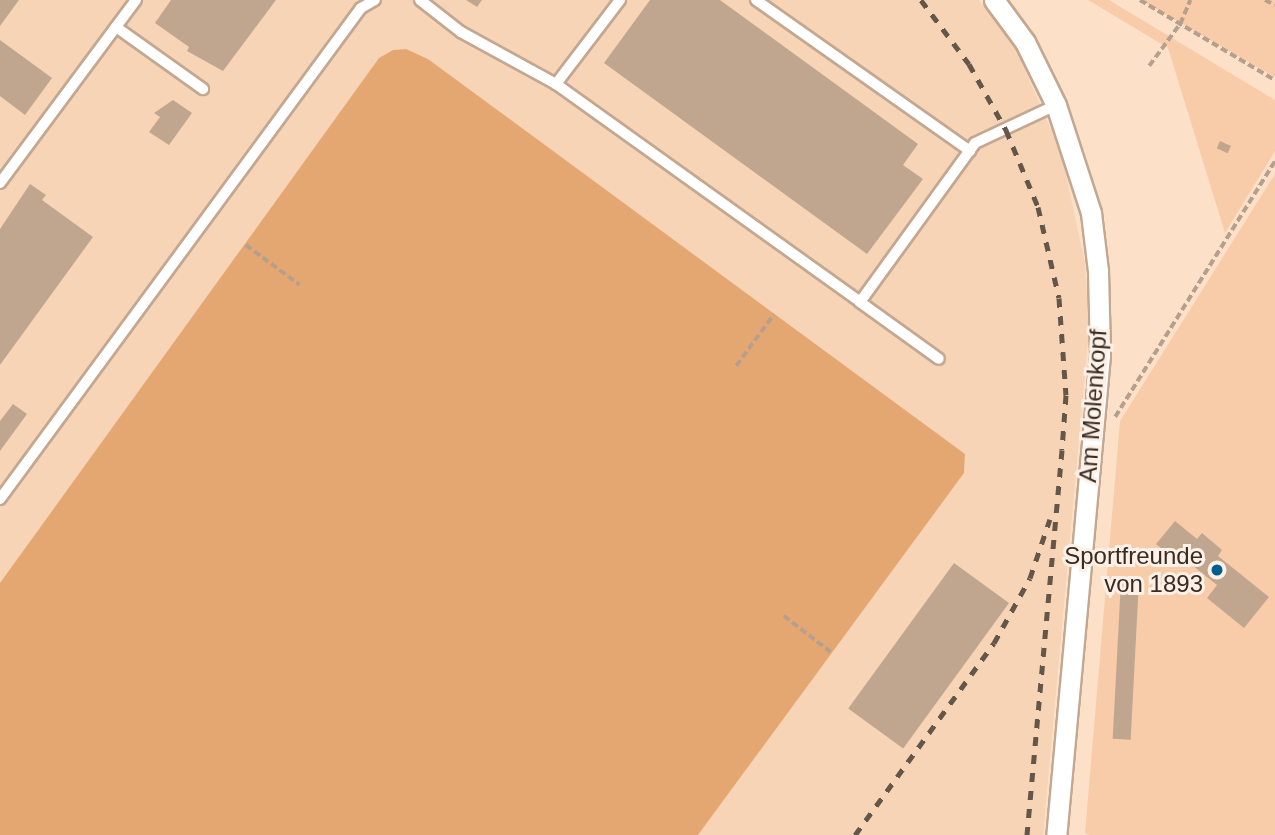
<!DOCTYPE html>
<html>
<head>
<meta charset="utf-8">
<style>
  body { margin:0 }
  #map { position:relative; width:1275px; height:835px; overflow:hidden; background:#fde0c8; font-family:Helvetica,sans-serif }
  div>[style] { position:absolute }
  .built>* { inset:0; background:#f7d4b6 }
  .green>* { inset:0; background:#f8cca8 }
  .water>* { inset:0; background:#e5a772 }
  .building>* { inset:0; background:#c1a68f; transform-origin:0 0 }
  .path>* { height:3.5px; margin-top:-1.75px; transform-origin:0; background:repeating-linear-gradient(90deg,#b6a08d 0 7px,transparent 0 10.5px) }
  .roads { filter:drop-shadow(2px 0 #c3a791) drop-shadow(-2px 0 #c3a791) drop-shadow(0 2px #c3a791) drop-shadow(0 -2px #c3a791) }
  .lane>* { height:10px; margin:-5px; padding:0 5px; transform-origin:5px; border-radius:5px; background:#fff }
  .street>* { height:19px; margin:-9.5px; padding:0 9.5px; transform-origin:9.5px; border-radius:9.5px; background:#fff }
  .rail>* { height:5px; margin-top:-2.5px; transform-origin:0; background:repeating-linear-gradient(90deg,#65564a 0 9px,transparent 0 18px) }
  .dots>* { width:19px; height:19px; translate:-50% -50%; box-sizing:border-box; border:4px solid #fdf1e7; border-radius:50% }
  span { translate:-50% -50%; white-space:nowrap; text-align:center; line-height:1.15; -webkit-text-stroke:6px #fdf1e7; paint-order:stroke }
  .street-label { font-size:24px; color:#372c23 }
  .poi-label { font-size:24px; color:#372c23 }
  .right { translate:-100% -50%; text-align:right }
</style>
</head>
<body>
<div id="map">
  <div class="built">
    <i style="clip-path:polygon(0 0,979px 0,1015px 47px,1061px 152px,1085px 263px,1089px 330px,1043px 835px,698px 835px,964px 473px,965px 454px,428px 59px,406px 49px,393px 50px,379px 58px,0 583px)"></i>
  </div>
  <div class="green">
    <i style="clip-path:polygon(1088px 0,1109px 0,1275px 100px,1275px 151px,1225px 233px,1168px 48px)"></i>
    <i style="clip-path:polygon(1140px 0,1275px 0,1275px 77px)"></i>
    <i style="clip-path:polygon(1275px 174px,1275px 835px,1089px 835px,1085px 833px,1120px 421px)"></i>
  </div>
  <div class="water">
    <i style="clip-path:polygon(406px 49px,428px 59px,965px 454px,964px 473px,698px 835px,0 835px,0 583px,379px 58px,393px 50px)"></i>
  </div>
  <div class="building">
    <i style="clip-path:polygon(0 0,19px 0,0 26px)"></i>
    <i style="clip-path:polygon(171px 0,276px 0,223px 71px,187px 51px,189px 47px,155px 23px)"></i>
    <i style="clip-path:polygon(466px 0,482px 0,477px 7px)"></i>
    <i style="clip-path:polygon(650px 0,720px 0,918px 144px,903px 165px,923px 179px,867px 254px,604px 63px)"></i>
    <i style="clip-path:polygon(0 40px,52px 78px,25px 115px,0 96px)"></i>
    <i style="clip-path:polygon(173px 100px,192px 113px,169px 145px,149px 132px,160px 117px,154px 113px)"></i>
    <i style="left:1220px;top:141px;width:12px;height:8px;rotate:24deg"></i>
    <i style="clip-path:polygon(30px 184px,46px 195px,42px 200px,93px 237px,0 365px,0 229px)"></i>
    <i style="clip-path:polygon(13px 404px,27px 414px,0 451px,0 421px)"></i>
    <i style="clip-path:polygon(1175px 521px,1197px 539px,1202px 533px,1222px 550px,1218px 556px,1269px 597px,1244px 628px,1207px 598px,1217px 585px,1182px 557px,1178px 562px,1156px 544px)"></i>
    <i style="left:954px;top:563px;width:68px;height:180px;rotate:36deg"></i>
    <i style="left:1121px;top:580px;width:18px;height:159px;rotate:3deg"></i>
  </div>
  <div class="path">
    <i style="left:1140px;top:0;width:157px;rotate:30.7deg"></i>
    <i style="left:1265px;top:0;width:11px;rotate:27deg"></i>
    <i style="left:1149px;top:66px;width:52px;rotate:-53.6deg"></i>
    <i style="left:1180px;top:24px;width:26px;rotate:-67deg"></i>
    <i style="left:246px;top:245px;width:67px;rotate:36.5deg"></i>
    <i style="left:736px;top:366px;width:64px;rotate:-53.8deg"></i>
    <i style="left:1115px;top:417px;width:302px;rotate:-58deg"></i>
    <i style="left:784px;top:616px;width:59px;rotate:37.5deg"></i>
  </div>
  <div class="roads">
    <div class="lane">
      <i style="left:420px;top:0;width:52px;rotate:38deg"></i>
      <i style="left:461px;top:32px;width:108px;rotate:28.7deg"></i>
      <i style="left:620px;top:0;width:106px;rotate:127.3deg"></i>
      <i style="left:556px;top:84px;width:374px;rotate:35.6deg"></i>
      <i style="left:860px;top:302px;width:196px;rotate:-54.1deg"></i>
      <i style="left:975px;top:143px;width:89px;rotate:-25.1deg"></i>
      <i style="left:756px;top:0;width:262px;rotate:35.2deg"></i>
      <i style="left:116px;top:27px;width:107px;rotate:35.5deg"></i>
      <i style="left:0;top:183px;width:228px;rotate:-53.4deg"></i>
      <i style="left:860px;top:302px;width:97px;rotate:35.8deg"></i>
      <i style="left:0;top:499px;width:609px;rotate:-53.68deg"></i>
      <i style="left:361px;top:8px;width:16px;rotate:-30deg"></i>
    </div>
    <div class="street">
      <i style="left:994px;top:0;width:52px;rotate:53.6deg"></i>
      <i style="left:1025px;top:42px;width:70px;rotate:63.8deg"></i>
      <i style="left:1056px;top:105px;width:114px;rotate:72deg"></i>
      <i style="left:1091px;top:213px;width:58px;rotate:83.1deg"></i>
      <i style="left:1098px;top:271px;width:84px;rotate:88.6deg"></i>
      <i style="left:1100px;top:355px;width:482px;rotate:95.2deg"></i>
    </div>
  </div>
  <div class="rail">
    <i style="left:921px;top:0;width:80px;rotate:53.1deg"></i>
    <i style="left:969px;top:64px;width:76px;rotate:60.7deg"></i>
    <i style="left:1006px;top:130px;width:83px;rotate:67.4deg"></i>
    <i style="left:1038px;top:207px;width:93px;rotate:77deg"></i>
    <i style="left:1059px;top:298px;width:97px;rotate:85.9deg"></i>
    <i style="left:1066px;top:395px;width:55px;rotate:94.2deg"></i>
    <i style="left:1062px;top:450px;width:387px;rotate:95.2deg"></i>
    <i style="left:855px;top:835px;width:237px;rotate:-54.1deg"></i>
    <i style="left:994px;top:643px;width:74px;rotate:-61deg"></i>
    <i style="left:1030px;top:578px;width:62px;rotate:-71.3deg"></i>
  </div>
  <div class="dots">
    <i style="left:1217px;top:570px;background:#005e8e"></i>
  </div>
  <div class="street-label">
    <span style="left:1093px;top:406px;rotate:-86deg">Am Molenkopf</span>
  </div>
  <div class="poi-label">
    <span class="right" style="left:1203px;top:570px">Sportfreunde<br>von 1893</span>
  </div>
</div>
</body>
</html>
